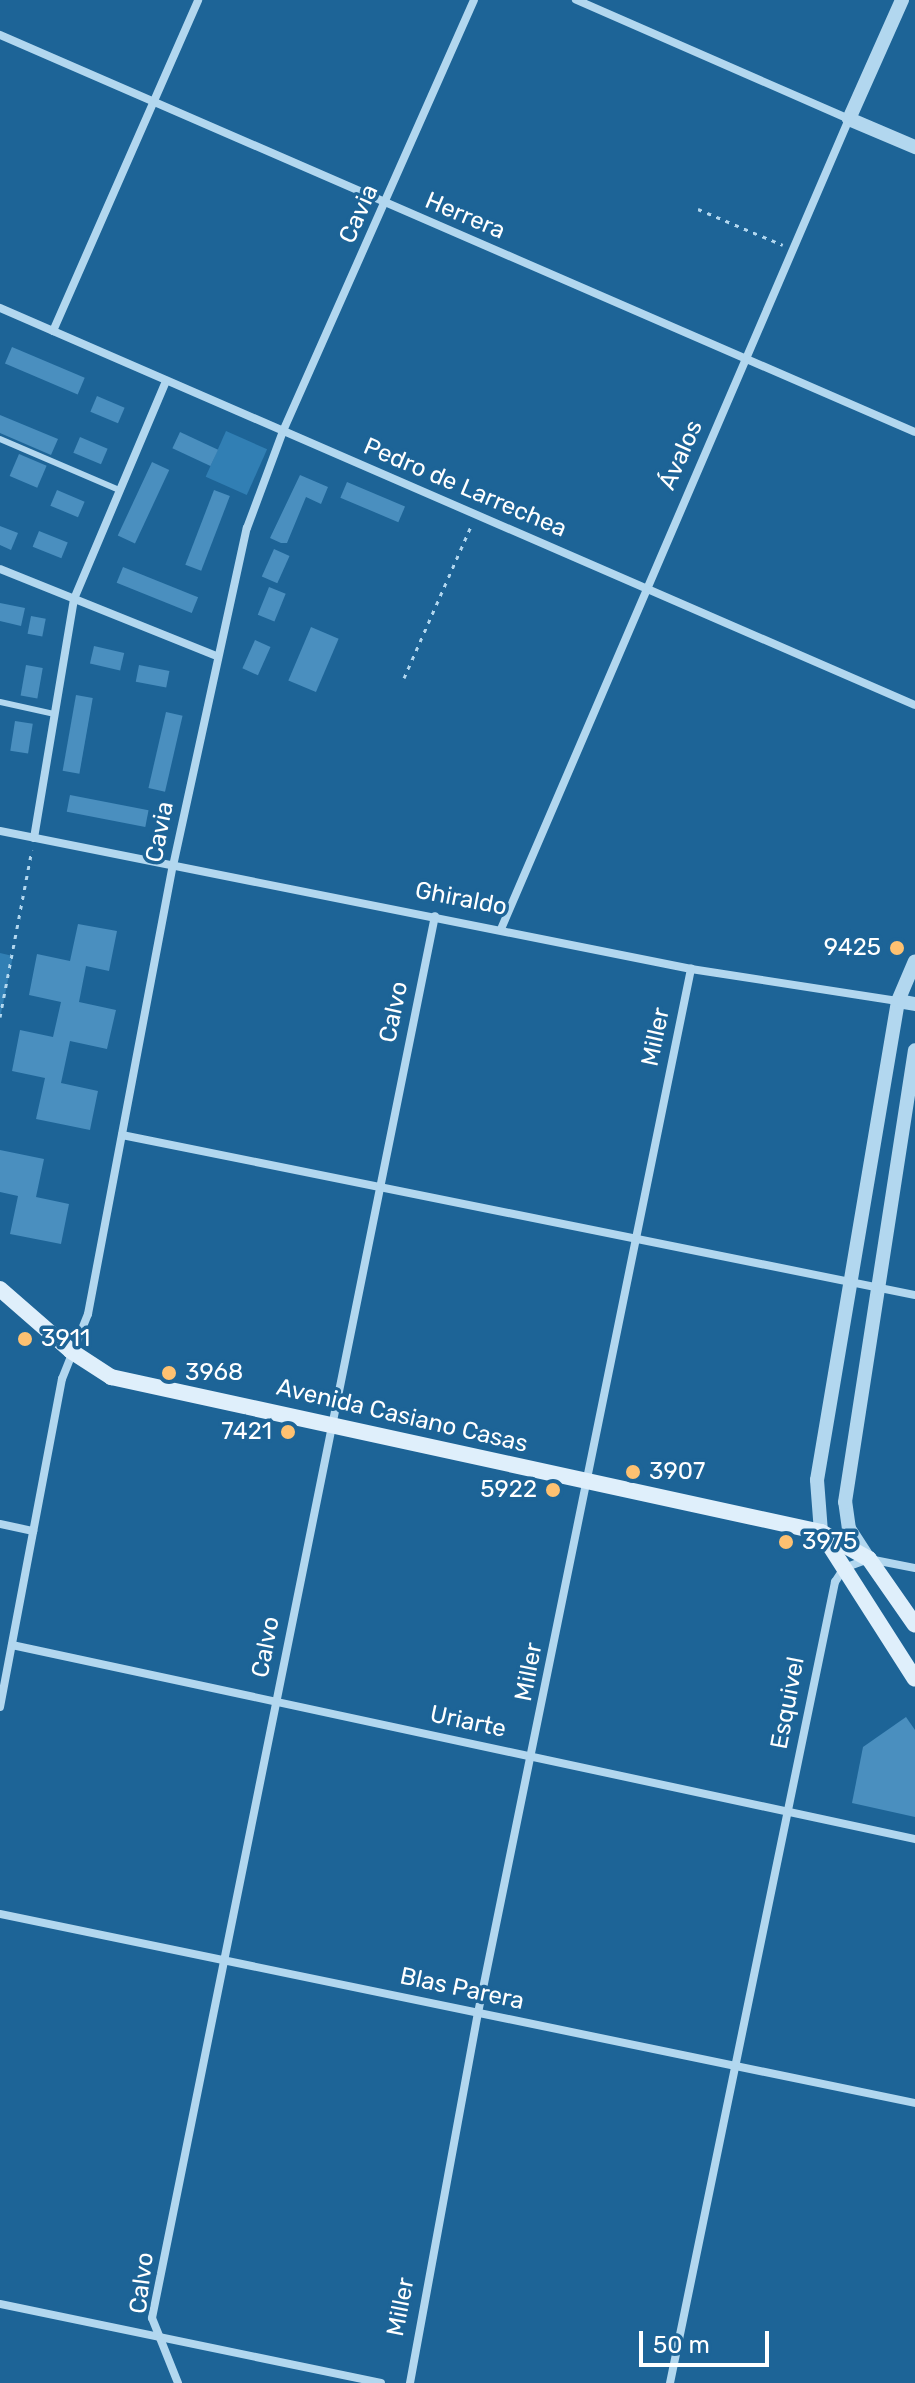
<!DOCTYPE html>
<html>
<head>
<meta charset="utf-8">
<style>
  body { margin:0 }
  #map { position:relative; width:915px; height:2383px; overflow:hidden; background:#1d6497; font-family:Rubik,sans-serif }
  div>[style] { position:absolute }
  .green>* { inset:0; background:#317fb4; transform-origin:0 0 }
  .building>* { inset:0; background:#4a8fbf; transform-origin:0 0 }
  .path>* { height:3px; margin-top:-1.5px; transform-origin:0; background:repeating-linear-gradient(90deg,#b2d7ef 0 4px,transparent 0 10px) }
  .service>* { height:6px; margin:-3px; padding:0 3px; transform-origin:3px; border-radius:3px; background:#b2d7ef }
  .minor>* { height:8px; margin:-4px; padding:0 4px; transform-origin:4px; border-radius:4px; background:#b2d7ef }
  .tertiary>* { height:14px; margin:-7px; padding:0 7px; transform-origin:7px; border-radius:7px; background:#b2d7ef }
  .secondary>* { height:16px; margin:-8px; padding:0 8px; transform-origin:8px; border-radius:8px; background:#dfeffb }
  .dots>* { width:22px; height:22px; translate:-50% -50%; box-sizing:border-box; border:4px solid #1d6497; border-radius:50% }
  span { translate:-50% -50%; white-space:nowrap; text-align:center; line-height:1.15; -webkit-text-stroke:7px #1d6497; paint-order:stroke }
  .street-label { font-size:24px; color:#fff }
  .poi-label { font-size:24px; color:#fff }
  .right { translate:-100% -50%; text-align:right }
  .left { translate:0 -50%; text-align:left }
  .scale { position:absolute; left:639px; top:2331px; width:130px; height:36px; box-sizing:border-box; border:4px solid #fff; border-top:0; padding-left:10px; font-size:24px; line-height:28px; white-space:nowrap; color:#fff; -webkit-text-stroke:6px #1d6497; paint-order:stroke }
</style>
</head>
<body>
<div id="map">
  <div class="green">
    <i style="left:226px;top:431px;width:45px;height:50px;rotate:24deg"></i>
    <i style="clip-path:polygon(0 953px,13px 956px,0 1018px)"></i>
  </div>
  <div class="building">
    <i style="left:12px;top:347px;width:79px;height:18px;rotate:23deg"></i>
    <i style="left:97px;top:396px;width:30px;height:17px;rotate:23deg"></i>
    <i style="clip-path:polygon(0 415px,58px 439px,51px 455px,0 433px)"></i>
    <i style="left:180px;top:432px;width:42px;height:18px;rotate:25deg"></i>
    <i style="left:80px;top:437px;width:30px;height:17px;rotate:23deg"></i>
    <i style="left:19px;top:454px;width:30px;height:24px;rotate:23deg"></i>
    <i style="left:152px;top:462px;width:19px;height:81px;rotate:25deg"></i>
    <i style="clip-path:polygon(300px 475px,328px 487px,321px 504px,306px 497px,287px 543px,281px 543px,270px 538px)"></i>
    <i style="left:347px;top:482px;width:63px;height:17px;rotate:23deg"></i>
    <i style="left:57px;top:490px;width:30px;height:17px;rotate:23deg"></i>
    <i style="left:214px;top:490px;width:17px;height:80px;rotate:21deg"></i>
    <i style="clip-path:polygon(0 526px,18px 533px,11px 550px,0 545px)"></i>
    <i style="left:39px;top:531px;width:31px;height:17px;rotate:22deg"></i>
    <i style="left:274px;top:549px;width:17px;height:30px;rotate:24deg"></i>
    <i style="left:123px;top:567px;width:81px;height:17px;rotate:22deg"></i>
    <i style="left:269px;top:587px;width:18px;height:30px;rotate:22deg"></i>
    <i style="clip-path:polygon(0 603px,25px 608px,21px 626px,0 621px)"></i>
    <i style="left:31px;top:616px;width:15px;height:18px;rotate:11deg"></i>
    <i style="left:311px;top:627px;width:30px;height:58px;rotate:23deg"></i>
    <i style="left:255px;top:640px;width:17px;height:31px;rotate:24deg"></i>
    <i style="left:94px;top:646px;width:31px;height:18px;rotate:13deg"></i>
    <i style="left:26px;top:665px;width:17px;height:31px;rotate:10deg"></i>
    <i style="left:139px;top:665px;width:31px;height:17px;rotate:11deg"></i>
    <i style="left:76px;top:695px;width:17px;height:77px;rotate:10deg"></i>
    <i style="left:166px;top:712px;width:17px;height:78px;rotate:13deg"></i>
    <i style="left:15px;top:721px;width:18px;height:30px;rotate:9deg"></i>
    <i style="left:70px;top:795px;width:80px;height:17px;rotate:11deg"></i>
    <i style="clip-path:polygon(78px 924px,117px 931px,109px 971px,86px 966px,79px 1002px,116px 1010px,107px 1049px,70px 1041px,61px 1083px,98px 1091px,90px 1130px,36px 1119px,45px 1078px,12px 1071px,20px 1030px,53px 1037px,61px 1002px,29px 995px,37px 954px,70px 961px)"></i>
    <i style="clip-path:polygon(0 1150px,44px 1159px,36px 1197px,69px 1204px,61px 1244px,10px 1234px,18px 1196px,0 1192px)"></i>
    <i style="clip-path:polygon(906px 1717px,915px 1730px,915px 1817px,852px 1803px,863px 1747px)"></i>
  </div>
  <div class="path">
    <i style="left:698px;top:209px;width:92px;rotate:23deg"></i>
    <i style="left:404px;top:678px;width:166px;rotate:-66.2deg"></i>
    <i style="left:0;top:1017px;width:170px;rotate:-79.2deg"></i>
  </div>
  <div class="service">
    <i style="left:0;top:439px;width:129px;rotate:23.2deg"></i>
    <i style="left:0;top:702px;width:55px;rotate:12.5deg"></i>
  </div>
  <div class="minor">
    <i style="left:0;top:35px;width:997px;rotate:23.46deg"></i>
    <i style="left:0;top:308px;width:997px;rotate:23.46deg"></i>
    <i style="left:53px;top:331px;width:361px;rotate:-66.3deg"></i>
    <i style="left:0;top:569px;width:233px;rotate:21.9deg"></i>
    <i style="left:0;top:831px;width:705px;rotate:11.29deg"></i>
    <i style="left:691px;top:969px;width:209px;rotate:8.8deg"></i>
    <i style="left:34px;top:838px;width:242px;rotate:-80.5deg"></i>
    <i style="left:74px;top:599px;width:237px;rotate:-67.1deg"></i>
    <i style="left:501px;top:929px;width:882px;rotate:-66.75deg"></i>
    <i style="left:849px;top:119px;width:298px;rotate:-156.4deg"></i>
    <i style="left:122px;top:1135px;width:809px;rotate:11.41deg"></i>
    <i style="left:0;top:1524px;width:34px;rotate:12deg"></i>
    <i style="left:12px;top:1645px;width:924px;rotate:12.13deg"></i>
    <i style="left:0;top:1707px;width:334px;rotate:-79.3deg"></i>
    <i style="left:62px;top:1379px;width:70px;rotate:-68.2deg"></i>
    <i style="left:88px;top:1314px;width:456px;rotate:-79.3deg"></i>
    <i style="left:173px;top:866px;width:346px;rotate:-77.7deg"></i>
    <i style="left:247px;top:528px;width:103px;rotate:-69.6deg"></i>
    <i style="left:283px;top:431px;width:471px;rotate:-66.1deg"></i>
    <i style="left:0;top:1914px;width:934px;rotate:11.67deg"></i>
    <i style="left:0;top:2304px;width:389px;rotate:11.7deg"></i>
    <i style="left:178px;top:2383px;width:70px;rotate:-111.8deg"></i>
    <i style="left:152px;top:2318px;width:1430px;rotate:-78.59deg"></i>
    <i style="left:410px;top:2383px;width:376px;rotate:-79.6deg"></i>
    <i style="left:478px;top:2013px;width:1066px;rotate:-78.47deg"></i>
    <i style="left:670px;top:2383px;width:818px;rotate:-78.36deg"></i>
    <i style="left:835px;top:1582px;width:17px;rotate:-57deg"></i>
    <i style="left:844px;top:1568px;width:27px;rotate:-20deg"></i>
    <i style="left:869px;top:1559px;width:47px;rotate:11.1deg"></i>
  </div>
  <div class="tertiary">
    <i style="left:902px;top:0;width:130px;rotate:114deg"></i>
    <i style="left:849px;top:119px;width:72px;rotate:23deg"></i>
    <i style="left:898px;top:1001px;width:17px;rotate:10deg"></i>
    <i style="left:821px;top:1532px;width:52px;rotate:-94.4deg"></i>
    <i style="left:817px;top:1480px;width:486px;rotate:-80.4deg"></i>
    <i style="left:898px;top:1001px;width:43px;rotate:-67deg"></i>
    <i style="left:868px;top:1558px;width:35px;rotate:-123deg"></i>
    <i style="left:849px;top:1529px;width:27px;rotate:-98deg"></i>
    <i style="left:845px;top:1502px;width:457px;rotate:-81.2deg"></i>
  </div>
  <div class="secondary">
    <i style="left:0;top:1289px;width:94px;rotate:41.1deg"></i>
    <i style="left:71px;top:1351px;width:48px;rotate:33deg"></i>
    <i style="left:111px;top:1377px;width:727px;rotate:12.32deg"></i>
    <i style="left:821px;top:1532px;width:55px;rotate:29.4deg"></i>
    <i style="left:869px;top:1559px;width:80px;rotate:55.1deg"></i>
    <i style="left:821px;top:1532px;width:174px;rotate:57.4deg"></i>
  </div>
  <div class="dots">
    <i style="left:897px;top:948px;background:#fec171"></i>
    <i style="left:25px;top:1339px;background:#fec171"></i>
    <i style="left:169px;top:1373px;background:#fec171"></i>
    <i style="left:288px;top:1432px;background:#fec171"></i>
    <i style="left:633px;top:1472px;background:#fec171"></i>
    <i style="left:553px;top:1490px;background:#fec171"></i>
    <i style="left:786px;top:1542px;background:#fec171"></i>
  </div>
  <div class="street-label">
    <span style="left:359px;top:214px;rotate:-66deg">Cavia</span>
    <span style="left:465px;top:216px;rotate:23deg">Herrera</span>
    <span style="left:681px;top:455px;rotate:-66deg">Ávalos</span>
    <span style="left:465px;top:488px;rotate:23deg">Pedro de Larrechea</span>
    <span style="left:160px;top:832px;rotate:-79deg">Cavia</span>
    <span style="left:461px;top:899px;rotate:11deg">Ghiraldo</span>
    <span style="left:394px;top:1012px;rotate:-78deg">Calvo</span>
    <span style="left:656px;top:1037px;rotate:-78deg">Miller</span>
    <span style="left:402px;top:1416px;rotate:13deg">Avenida Casiano Casas</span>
    <span style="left:266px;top:1647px;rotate:-79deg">Calvo</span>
    <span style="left:529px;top:1672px;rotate:-79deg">Miller</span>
    <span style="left:788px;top:1703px;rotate:-79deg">Esquivel</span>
    <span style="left:468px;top:1722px;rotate:12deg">Uriarte</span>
    <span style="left:462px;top:1989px;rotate:12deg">Blas Parera</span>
    <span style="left:142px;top:2283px;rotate:-83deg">Calvo</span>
    <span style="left:401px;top:2307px;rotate:-79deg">Miller</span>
  </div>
  <div class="poi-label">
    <span class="right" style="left:881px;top:948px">9425</span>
    <span class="left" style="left:41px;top:1339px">3911</span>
    <span class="left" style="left:185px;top:1373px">3968</span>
    <span class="right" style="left:272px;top:1432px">7421</span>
    <span class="left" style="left:649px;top:1472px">3907</span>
    <span class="right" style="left:537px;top:1490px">5922</span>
    <span class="left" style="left:802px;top:1542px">3975</span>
  </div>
  <div class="scale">50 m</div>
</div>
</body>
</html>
